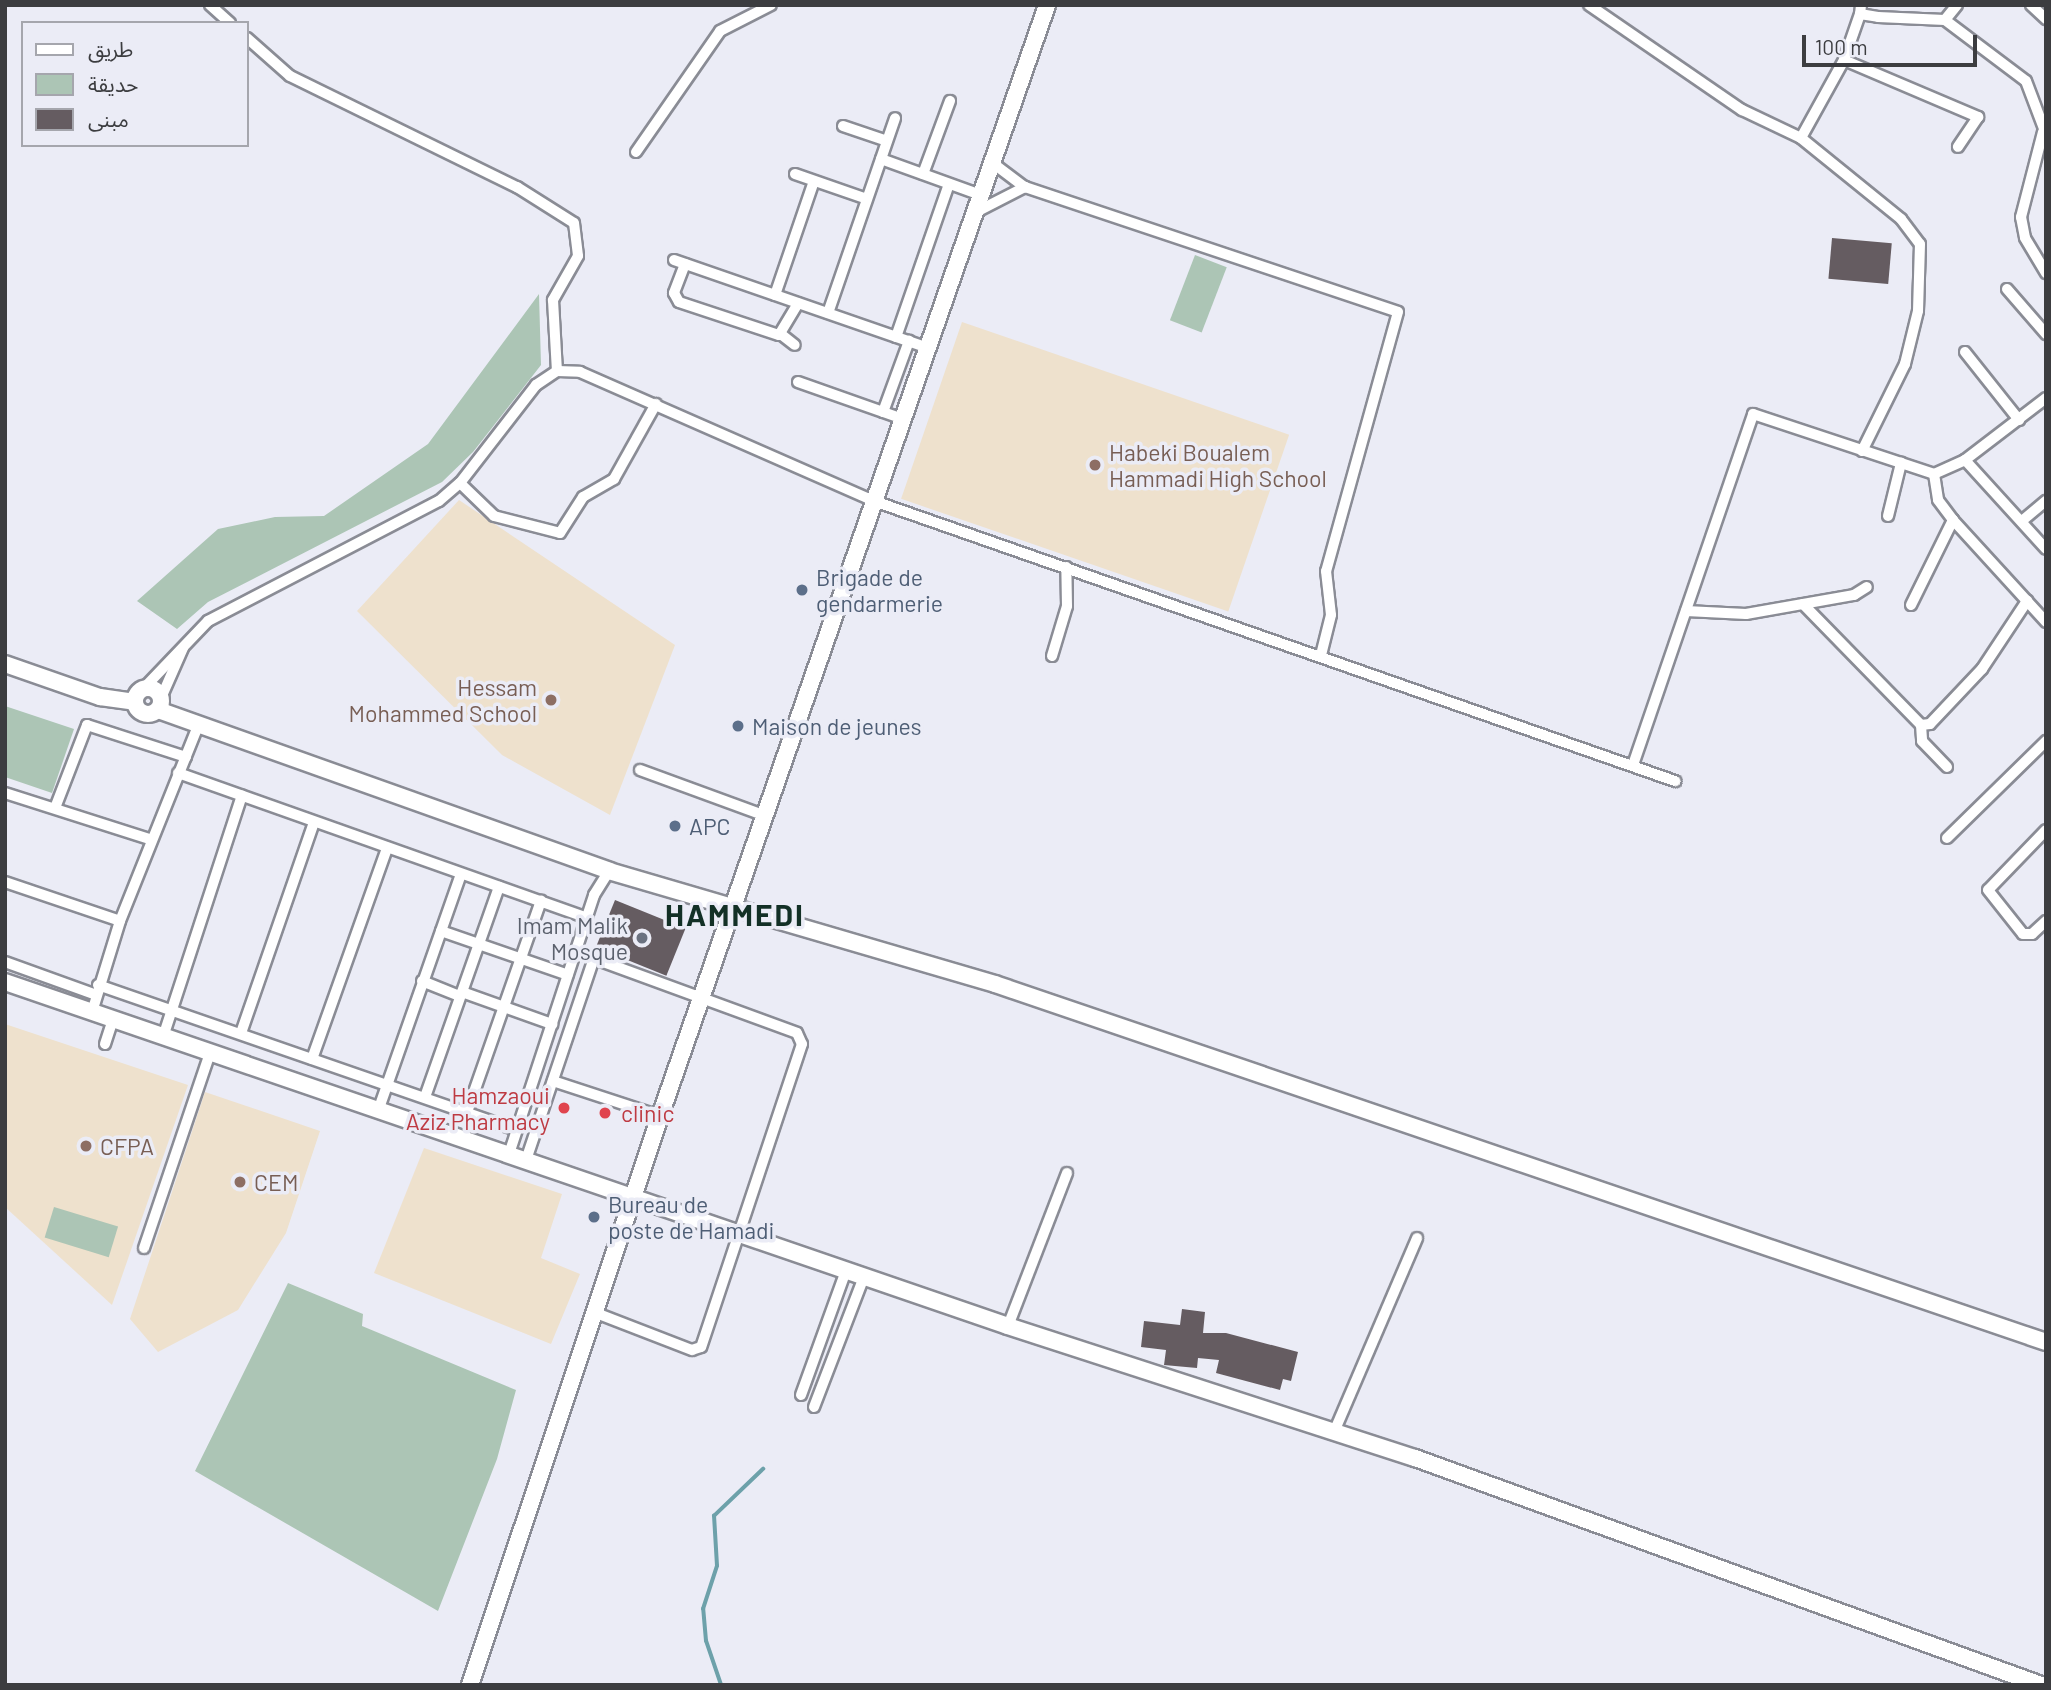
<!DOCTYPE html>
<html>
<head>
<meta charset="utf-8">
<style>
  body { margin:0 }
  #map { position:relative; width:2051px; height:1690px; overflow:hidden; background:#ebecf6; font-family:Barlow,"Noto Sans Arabic",sans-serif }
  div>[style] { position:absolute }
  .education>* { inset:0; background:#eee1cd; transform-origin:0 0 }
  .green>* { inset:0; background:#acc5b5; transform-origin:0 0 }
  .stream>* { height:3.5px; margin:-1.75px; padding:0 1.75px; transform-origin:1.75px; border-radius:1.75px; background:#6da1aa }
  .building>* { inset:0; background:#655c61; transform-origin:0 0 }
  .roads { filter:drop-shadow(2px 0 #8a8c95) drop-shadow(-2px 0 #8a8c95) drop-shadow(0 2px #8a8c95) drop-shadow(0 -2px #8a8c95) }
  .street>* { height:10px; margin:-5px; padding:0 5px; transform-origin:5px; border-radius:5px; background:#fff }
  .secondary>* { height:16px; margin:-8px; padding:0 8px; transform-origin:8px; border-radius:8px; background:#fff }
  .secondary>.ring { margin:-8px; padding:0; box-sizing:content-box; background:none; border:16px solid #fff; border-radius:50% }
  .dots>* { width:19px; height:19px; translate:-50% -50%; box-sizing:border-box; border:4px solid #ebecf6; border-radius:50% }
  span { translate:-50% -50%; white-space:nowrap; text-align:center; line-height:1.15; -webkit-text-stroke:7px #ebecf6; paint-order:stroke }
  .education-label { font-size:23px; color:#785e54 }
  .left { translate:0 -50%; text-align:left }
  .right { translate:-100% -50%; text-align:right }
  .service-label { font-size:23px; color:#4e5e75 }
  .worship-label { font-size:23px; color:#5b616d }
  .health-label { font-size:23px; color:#be3a42 }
  .district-label { font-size:30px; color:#133026; font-weight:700; letter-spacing:2px }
  .frame { position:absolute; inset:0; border:7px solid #3c3d40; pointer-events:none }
  .legend { position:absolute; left:21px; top:21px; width:228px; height:126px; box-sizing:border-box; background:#ebecf6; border:2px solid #a5a6ad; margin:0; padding:9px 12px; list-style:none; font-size:21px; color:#3c3d40 }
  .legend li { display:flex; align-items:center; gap:14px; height:35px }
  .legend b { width:35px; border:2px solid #a5a6ad }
  .scale { position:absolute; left:1802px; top:35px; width:175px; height:32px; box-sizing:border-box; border:4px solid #3c3d40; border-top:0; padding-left:9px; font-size:21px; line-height:24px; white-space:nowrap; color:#3c3d40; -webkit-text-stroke:5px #ebecf6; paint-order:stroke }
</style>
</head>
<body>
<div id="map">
  <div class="education">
    <i style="left:962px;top:322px;width:346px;height:187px;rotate:19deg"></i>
    <i style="clip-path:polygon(459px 500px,675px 645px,610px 815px,502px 755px,357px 611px)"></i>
    <i style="clip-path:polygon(5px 1024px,188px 1085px,112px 1305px,5px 1207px)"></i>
    <i style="clip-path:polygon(205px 1092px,320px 1131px,286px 1233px,238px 1310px,158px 1352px,130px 1319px)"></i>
    <i style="clip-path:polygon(424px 1148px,562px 1194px,541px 1258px,580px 1274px,551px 1344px,374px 1273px)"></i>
  </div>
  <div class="green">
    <i style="left:1195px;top:255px;width:34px;height:70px;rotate:21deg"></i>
    <i style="clip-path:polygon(539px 294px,541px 365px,473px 452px,442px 482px,208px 602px,177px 629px,137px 601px,218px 529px,275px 517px,324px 516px,428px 444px)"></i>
    <i style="clip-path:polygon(5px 706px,74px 729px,52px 793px,5px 777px)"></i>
    <i style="left:54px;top:1207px;width:67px;height:32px;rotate:17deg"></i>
    <i style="clip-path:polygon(288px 1283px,363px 1314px,362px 1326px,516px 1390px,497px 1459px,438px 1611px,195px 1471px)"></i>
  </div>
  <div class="stream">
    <i style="left:721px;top:1685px;width:46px;rotate:-108.8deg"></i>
    <i style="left:706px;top:1641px;width:32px;rotate:-95deg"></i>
    <i style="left:703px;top:1609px;width:45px;rotate:-72deg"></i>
    <i style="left:717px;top:1566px;width:50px;rotate:-93.4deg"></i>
    <i style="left:714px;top:1516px;width:68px;rotate:-43.8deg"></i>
  </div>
  <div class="building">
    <i style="left:1832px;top:238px;width:60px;height:41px;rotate:5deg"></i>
    <i style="left:615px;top:900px;width:76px;height:51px;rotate:22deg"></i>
    <i style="clip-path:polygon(1182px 1309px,1205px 1312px,1203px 1333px,1226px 1333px,1298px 1352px,1291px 1381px,1283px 1379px,1280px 1390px,1216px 1373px,1219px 1360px,1198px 1358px,1197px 1368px,1164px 1365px,1166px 1350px,1141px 1347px,1144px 1321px,1180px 1325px)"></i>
  </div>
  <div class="roads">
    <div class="street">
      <i style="left:210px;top:5px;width:27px;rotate:42deg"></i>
      <i style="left:1589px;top:5px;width:186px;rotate:34.5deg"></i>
      <i style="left:1742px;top:110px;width:65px;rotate:25.4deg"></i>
      <i style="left:1861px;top:5px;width:9px;rotate:96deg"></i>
      <i style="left:1860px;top:14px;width:18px;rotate:9deg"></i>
      <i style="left:1878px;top:17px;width:67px;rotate:2.6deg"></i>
      <i style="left:1957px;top:5px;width:19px;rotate:129deg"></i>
      <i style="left:1945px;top:20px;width:101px;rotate:37deg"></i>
      <i style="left:2026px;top:81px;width:57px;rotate:69.3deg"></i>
      <i style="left:2031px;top:5px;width:21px;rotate:43deg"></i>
      <i style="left:1860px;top:14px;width:49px;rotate:109.2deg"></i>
      <i style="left:1844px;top:60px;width:89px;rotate:118.9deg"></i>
      <i style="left:1801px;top:138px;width:129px;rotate:39deg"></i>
      <i style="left:1901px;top:219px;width:31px;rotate:53deg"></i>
      <i style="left:1920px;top:244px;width:67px;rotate:91.7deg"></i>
      <i style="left:1918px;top:311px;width:55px;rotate:103.8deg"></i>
      <i style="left:1905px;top:364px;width:97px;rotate:116.3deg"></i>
      <i style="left:247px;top:38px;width:57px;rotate:41.5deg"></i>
      <i style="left:290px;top:76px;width:253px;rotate:26.1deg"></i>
      <i style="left:517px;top:187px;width:67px;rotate:32.3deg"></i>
      <i style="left:574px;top:223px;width:33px;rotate:83deg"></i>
      <i style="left:578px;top:256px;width:51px;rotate:119.6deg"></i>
      <i style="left:553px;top:300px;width:71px;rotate:86.8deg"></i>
      <i style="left:1844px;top:60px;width:146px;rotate:23deg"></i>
      <i style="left:1978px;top:117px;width:36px;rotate:124deg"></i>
      <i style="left:843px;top:126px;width:46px;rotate:18.8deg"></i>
      <i style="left:2043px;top:132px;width:88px;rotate:104.5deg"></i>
      <i style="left:2021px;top:217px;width:21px;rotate:79deg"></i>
      <i style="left:2025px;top:238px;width:41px;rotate:59deg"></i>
      <i style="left:636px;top:152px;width:147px;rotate:-55.2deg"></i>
      <i style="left:720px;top:31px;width:57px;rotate:-27deg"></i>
      <i style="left:881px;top:159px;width:109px;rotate:19.8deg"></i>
      <i style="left:994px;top:164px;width:39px;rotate:37deg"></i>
      <i style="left:1025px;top:187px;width:393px;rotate:18.5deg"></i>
      <i style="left:1398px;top:312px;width:269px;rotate:105.5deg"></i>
      <i style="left:1326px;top:571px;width:44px;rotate:83.5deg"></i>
      <i style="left:1331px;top:615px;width:41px;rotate:104deg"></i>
      <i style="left:795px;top:174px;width:76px;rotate:19.1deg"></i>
      <i style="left:923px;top:174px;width:78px;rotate:-69.7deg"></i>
      <i style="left:978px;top:211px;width:53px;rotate:-27.1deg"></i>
      <i style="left:674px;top:260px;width:269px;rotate:19.1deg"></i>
      <i style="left:685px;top:264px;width:31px;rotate:111deg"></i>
      <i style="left:674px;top:293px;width:10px;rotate:61deg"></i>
      <i style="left:679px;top:302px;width:105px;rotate:18.3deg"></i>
      <i style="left:779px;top:335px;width:37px;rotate:-59deg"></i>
      <i style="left:2007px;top:289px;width:60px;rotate:49.1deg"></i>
      <i style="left:775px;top:295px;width:120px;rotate:-71.1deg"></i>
      <i style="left:828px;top:313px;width:206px;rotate:-71deg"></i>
      <i style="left:782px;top:335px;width:16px;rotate:38deg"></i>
      <i style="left:896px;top:337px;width:162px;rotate:-70.9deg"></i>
      <i style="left:1965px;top:352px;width:87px;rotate:51.5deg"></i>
      <i style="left:798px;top:382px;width:111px;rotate:19.4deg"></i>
      <i style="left:883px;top:412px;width:76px;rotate:-69.9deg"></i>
      <i style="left:1965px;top:460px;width:120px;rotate:47.7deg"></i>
      <i style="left:1934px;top:474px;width:26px;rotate:81deg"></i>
      <i style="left:1938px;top:500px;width:25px;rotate:53deg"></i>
      <i style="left:1953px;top:520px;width:138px;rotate:47.6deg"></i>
      <i style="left:460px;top:483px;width:47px;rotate:44.1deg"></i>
      <i style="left:494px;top:516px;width:68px;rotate:14.4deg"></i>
      <i style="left:560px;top:533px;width:43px;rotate:-57.4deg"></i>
      <i style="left:583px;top:497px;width:36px;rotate:-30deg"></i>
      <i style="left:614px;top:479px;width:86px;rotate:-60.8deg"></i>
      <i style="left:1888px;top:516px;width:55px;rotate:-76.2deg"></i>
      <i style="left:2023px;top:520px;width:30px;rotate:-40deg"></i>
      <i style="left:1803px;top:604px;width:169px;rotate:45.7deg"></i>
      <i style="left:1921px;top:725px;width:9px;rotate:-6deg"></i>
      <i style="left:1930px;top:724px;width:76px;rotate:-46.6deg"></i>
      <i style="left:1982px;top:669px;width:82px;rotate:-56.5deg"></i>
      <i style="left:1911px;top:605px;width:95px;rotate:-63.7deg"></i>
      <i style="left:1686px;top:611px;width:60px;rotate:2.9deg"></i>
      <i style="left:1746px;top:614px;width:110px;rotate:-10deg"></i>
      <i style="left:1854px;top:595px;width:15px;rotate:-32deg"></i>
      <i style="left:1052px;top:656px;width:52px;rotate:-73.3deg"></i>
      <i style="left:1067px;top:606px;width:39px;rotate:-91deg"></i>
      <i style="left:144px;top:688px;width:93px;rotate:-46.3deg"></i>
      <i style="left:208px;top:621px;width:260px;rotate:-27.5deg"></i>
      <i style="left:439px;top:501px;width:28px;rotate:-41deg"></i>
      <i style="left:460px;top:483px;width:124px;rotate:-52.2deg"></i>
      <i style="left:536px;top:385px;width:25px;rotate:-34deg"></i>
      <i style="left:557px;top:371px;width:23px;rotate:2deg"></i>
      <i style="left:580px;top:372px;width:321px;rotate:23.7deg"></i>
      <i style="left:874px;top:501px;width:849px;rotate:19.27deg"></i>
      <i style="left:161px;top:698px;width:55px;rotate:-66.3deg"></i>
      <i style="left:1921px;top:725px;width:16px;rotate:86deg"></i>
      <i style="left:1922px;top:741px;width:36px;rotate:46deg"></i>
      <i style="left:1633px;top:765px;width:371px;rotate:-71.1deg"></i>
      <i style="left:1753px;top:414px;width:191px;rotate:18.3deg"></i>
      <i style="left:1934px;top:474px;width:34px;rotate:-24deg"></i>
      <i style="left:1965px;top:460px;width:102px;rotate:-37.4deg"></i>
      <i style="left:640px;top:770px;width:134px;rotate:20.1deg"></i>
      <i style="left:178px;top:773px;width:434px;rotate:19.5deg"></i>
      <i style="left:5px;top:793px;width:154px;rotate:17.7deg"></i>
      <i style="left:55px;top:808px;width:89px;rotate:-68.9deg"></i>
      <i style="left:87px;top:725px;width:104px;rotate:17.9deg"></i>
      <i style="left:2046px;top:830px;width:83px;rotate:134deg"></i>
      <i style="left:1988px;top:890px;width:56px;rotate:51.5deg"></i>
      <i style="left:2023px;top:934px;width:9px"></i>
      <i style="left:2032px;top:934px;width:19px;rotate:-43deg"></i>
      <i style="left:1947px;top:838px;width:139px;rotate:-44.4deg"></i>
      <i style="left:5px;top:882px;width:121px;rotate:18.7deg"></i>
      <i style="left:441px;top:931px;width:134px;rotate:19.1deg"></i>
      <i style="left:576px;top:952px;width:235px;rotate:20.1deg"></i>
      <i style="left:797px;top:1033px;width:12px;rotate:66deg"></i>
      <i style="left:802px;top:1044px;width:319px;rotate:108.4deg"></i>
      <i style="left:701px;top:1347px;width:9px;rotate:162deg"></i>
      <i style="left:692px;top:1350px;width:103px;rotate:-158.9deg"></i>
      <i style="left:5px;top:962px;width:95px;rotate:19.8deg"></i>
      <i style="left:422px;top:981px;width:40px;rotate:22deg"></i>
      <i style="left:98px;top:985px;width:443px;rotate:19.1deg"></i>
      <i style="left:462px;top:992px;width:96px;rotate:19.6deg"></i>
      <i style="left:92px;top:1012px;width:95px;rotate:-72.9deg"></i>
      <i style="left:120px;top:921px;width:208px;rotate:-68.2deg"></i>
      <i style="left:241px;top:1033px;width:223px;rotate:-70.9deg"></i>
      <i style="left:163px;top:1037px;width:254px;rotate:-71.9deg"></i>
      <i style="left:105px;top:1044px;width:26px;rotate:-72deg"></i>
      <i style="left:312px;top:1059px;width:224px;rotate:-70.4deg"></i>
      <i style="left:553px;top:1081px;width:113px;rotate:18.1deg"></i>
      <i style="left:425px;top:1097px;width:223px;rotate:-70.6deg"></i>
      <i style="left:378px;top:1111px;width:251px;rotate:-70.7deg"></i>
      <i style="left:467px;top:1112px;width:224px;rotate:-70.7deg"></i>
      <i style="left:508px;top:1157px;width:276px;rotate:-71.8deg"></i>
      <i style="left:594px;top:895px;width:28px;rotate:-58deg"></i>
      <i style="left:525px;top:1163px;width:216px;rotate:-71.4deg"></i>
      <i style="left:144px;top:1248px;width:206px;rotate:-71.3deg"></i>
      <i style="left:1008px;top:1326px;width:164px;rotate:-68.9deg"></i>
      <i style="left:801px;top:1395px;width:132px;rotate:-70.1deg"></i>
      <i style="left:814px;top:1407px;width:139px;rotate:-69deg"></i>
      <i style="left:1334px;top:1432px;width:211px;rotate:-66.8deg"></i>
    </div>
    <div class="secondary">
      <i style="left:5px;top:664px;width:101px;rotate:19.2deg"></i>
      <i style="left:100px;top:697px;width:35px;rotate:8deg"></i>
      <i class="ring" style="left:135px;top:688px;width:10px;height:10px"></i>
      <i style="left:158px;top:710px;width:479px;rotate:19.6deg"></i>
      <i style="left:609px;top:871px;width:402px;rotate:16.3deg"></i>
      <i style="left:995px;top:984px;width:1110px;rotate:18.81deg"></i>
      <i style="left:5px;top:982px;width:1060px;rotate:18.93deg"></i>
      <i style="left:1008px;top:1326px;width:428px;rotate:18deg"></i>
      <i style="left:1415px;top:1458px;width:666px;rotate:19.93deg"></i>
      <i style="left:470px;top:1685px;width:600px;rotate:-71.53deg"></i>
      <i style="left:660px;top:1116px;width:1176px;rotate:-70.79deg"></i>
    </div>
  </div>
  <div class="dots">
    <i style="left:1095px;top:465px;background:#8d6e63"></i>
    <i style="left:802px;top:590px;background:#5c6f8a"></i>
    <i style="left:551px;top:700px;background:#8d6e63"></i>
    <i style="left:738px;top:726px;background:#5c6f8a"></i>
    <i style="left:675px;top:826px;background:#5c6f8a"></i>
    <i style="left:642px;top:938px;background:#6b7280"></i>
    <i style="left:564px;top:1108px;background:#e0444e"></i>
    <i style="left:605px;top:1113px;background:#e0444e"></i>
    <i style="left:86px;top:1146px;background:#8d6e63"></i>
    <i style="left:240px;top:1182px;background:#8d6e63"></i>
    <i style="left:594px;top:1217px;background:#5c6f8a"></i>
  </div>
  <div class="education-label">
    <span class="left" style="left:1109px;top:465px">Habeki Boualem<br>Hammadi High School</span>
    <span class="right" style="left:537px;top:700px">Hessam<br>Mohammed School</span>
    <span class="left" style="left:100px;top:1146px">CFPA</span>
    <span class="left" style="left:254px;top:1182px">CEM</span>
  </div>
  <div class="service-label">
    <span class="left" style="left:816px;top:590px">Brigade de<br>gendarmerie</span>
    <span class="left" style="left:752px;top:726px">Maison de jeunes</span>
    <span class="left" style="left:689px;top:826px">APC</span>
    <span class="left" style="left:608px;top:1217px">Bureau de<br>poste de Hamadi</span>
  </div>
  <div class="worship-label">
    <span class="right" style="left:628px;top:938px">Imam Malik<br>Mosque</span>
  </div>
  <div class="health-label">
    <span class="right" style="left:550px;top:1108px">Hamzaoui<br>Aziz Pharmacy</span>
    <span class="left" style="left:621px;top:1113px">clinic</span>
  </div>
  <div class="district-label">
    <span style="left:735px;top:914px">HAMMEDI</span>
  </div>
  <div class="frame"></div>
  <ul class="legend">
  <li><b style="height:9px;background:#fff"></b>طريق</li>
  <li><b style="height:19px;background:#acc5b5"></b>حديقة</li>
  <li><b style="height:19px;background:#655c61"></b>مبنى</li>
  </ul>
  <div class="scale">100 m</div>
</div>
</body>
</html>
